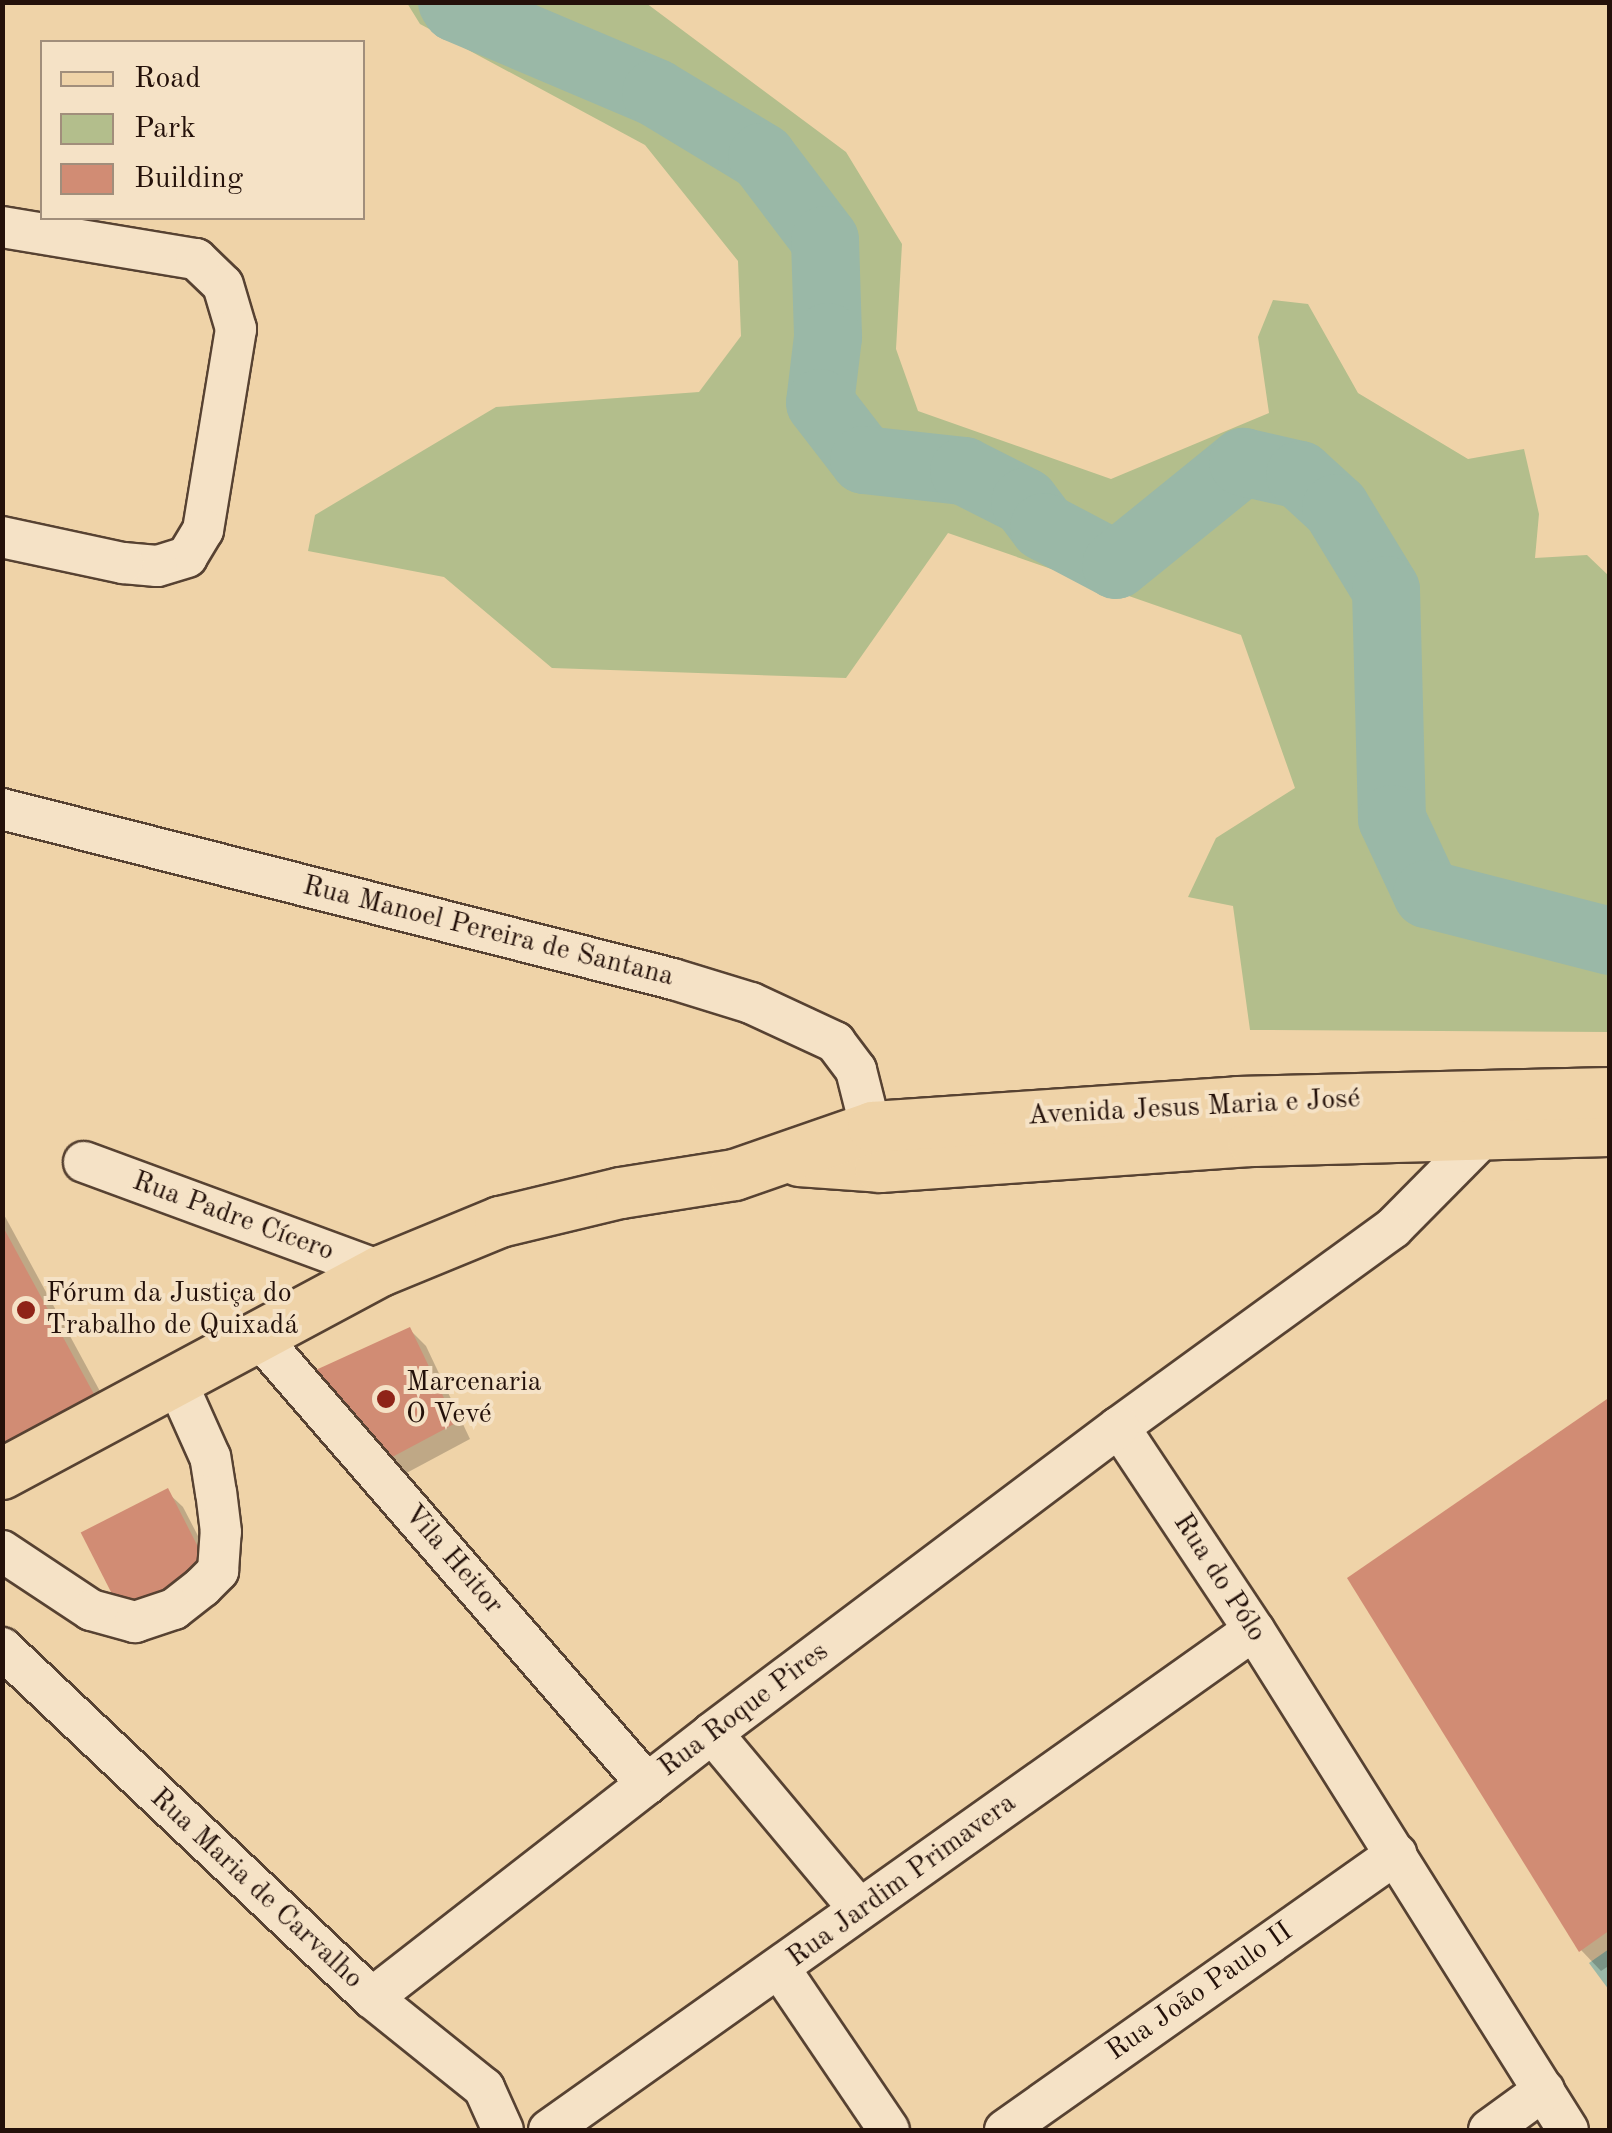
<!DOCTYPE html>
<html>
<head>
<meta charset="utf-8">
<style>
  body { margin:0 }
  #map { position:relative; width:1612px; height:2133px; overflow:hidden; background:#efd3a8; font-family:"Old Standard TT",serif }
  div>[style] { position:absolute }
  .green>* { inset:0; background:#b3be8c }
  .water>* { inset:0; background:#9ab8a7 }
  .shadow>* { inset:0; background:#0003 }
  .river>* { height:68px; margin:-34px; padding:0 34px; transform-origin:34px; border-radius:34px; background:#9ab8a7 }
  .building>* { inset:0; background:#d18c74; transform-origin:0 0 }
  .roads { filter:drop-shadow(2px 0 #574232) drop-shadow(-2px 0 #574232) drop-shadow(0 2px #574232) drop-shadow(0 -2px #574232) }
  .minor>* { height:40px; margin:-20px; padding:0 20px; transform-origin:20px; border-radius:20px; background:#f5e2c6 }
  .major>* { height:50px; margin:-25px; padding:0 25px; transform-origin:25px; border-radius:25px; background:#efd3a8 }
  .dots>* { width:28px; height:28px; translate:-50% -50%; box-sizing:border-box; border:5px solid #f5e2c6; border-radius:50% }
  span { translate:-50% -50%; white-space:nowrap; text-align:center; line-height:1.15; -webkit-text-stroke:8px #f5e2c6; paint-order:stroke }
  .street-label { font-size:28px; color:#24110a }
  .poi-label { font-size:28px; color:#24110a }
  .left { translate:0 -50%; text-align:left }
  .frame { position:absolute; inset:0; border:5px solid #24110a; pointer-events:none }
  .legend { position:absolute; left:40px; top:40px; width:325px; height:180px; box-sizing:border-box; background:#f5e2c6; border:2px solid #a18e7b; margin:0; padding:12px 18px; list-style:none; font-size:30px; color:#24110a }
  .legend li { display:flex; align-items:center; gap:20px; height:50px }
  .legend b { width:50px; border:2px solid #a18e7b }
</style>
</head>
<body>
<div id="map">
  <div class="green">
    <i style="clip-path:polygon(407px 3px,646px 3px,846px 152px,902px 244px,896px 349px,918px 411px,1111px 479px,1269px 413px,1258px 337px,1273px 300px,1308px 304px,1358px 393px,1468px 459px,1524px 449px,1539px 514px,1535px 558px,1587px 555px,1609px 576px,1609px 1032px,1250px 1030px,1233px 906px,1188px 897px,1216px 838px,1295px 788px,1241px 635px,948px 533px,846px 678px,552px 668px,444px 577px,308px 551px,315px 515px,496px 407px,699px 392px,741px 336px,738px 261px,645px 145px,420px 24px)"></i>
  </div>
  <div class="water">
    <i style="clip-path:polygon(1609px 1949px,1609px 1990px,1589px 1963px)"></i>
  </div>
  <div class="shadow">
    <i style="clip-path:polygon(2px 1211px,114px 1417px,2px 1478px)"></i>
    <i style="clip-path:polygon(410px 1330px,426px 1346px,470px 1439px,399px 1477px,383px 1461px)"></i>
    <i style="clip-path:polygon(1610px 1400px,1610px 1965px,1601px 1971px,1581px 1950px)"></i>
    <i style="clip-path:polygon(167px 1492px,183px 1507px,224px 1586px,141px 1630px)"></i>
  </div>
  <div class="river">
    <i style="left:452px;top:2px;width:7px;rotate:56deg"></i>
    <i style="left:456px;top:8px;width:217px;rotate:23deg"></i>
    <i style="left:656px;top:93px;width:124px;rotate:31.1deg"></i>
    <i style="left:762px;top:157px;width:104px;rotate:52.8deg"></i>
    <i style="left:825px;top:240px;width:97px;rotate:88.2deg"></i>
    <i style="left:828px;top:337px;width:66px;rotate:96.9deg"></i>
    <i style="left:820px;top:403px;width:72px;rotate:52.3deg"></i>
    <i style="left:864px;top:460px;width:101px;rotate:6.3deg"></i>
    <i style="left:964px;top:471px;width:68px;rotate:26.9deg"></i>
    <i style="left:1025px;top:502px;width:31px;rotate:53deg"></i>
    <i style="left:1044px;top:527px;width:81px;rotate:27.8deg"></i>
    <i style="left:1116px;top:565px;width:164px;rotate:-39deg"></i>
    <i style="left:1243px;top:462px;width:58px;rotate:12.8deg"></i>
    <i style="left:1300px;top:475px;width:49px;rotate:42.5deg"></i>
    <i style="left:1336px;top:508px;width:96px;rotate:58.6deg"></i>
    <i style="left:1386px;top:590px;width:229px;rotate:88.5deg"></i>
    <i style="left:1392px;top:819px;width:83px;rotate:65deg"></i>
    <i style="left:1427px;top:894px;width:189px;rotate:14.4deg"></i>
  </div>
  <div class="building">
    <i style="clip-path:polygon(2px 1225px,95px 1396px,2px 1446px)"></i>
    <i style="clip-path:polygon(410px 1327px,456px 1423px,381px 1463px,307px 1374px)"></i>
    <i style="clip-path:polygon(1610px 1397px,1610px 1930px,1579px 1952px,1347px 1578px)"></i>
    <i style="left:168px;top:1488px;width:92px;height:98px;rotate:63deg"></i>
  </div>
  <div class="roads">
    <div class="minor">
      <i style="left:2px;top:227px;width:197px;rotate:9.4deg"></i>
      <i style="left:196px;top:259px;width:37px;rotate:44deg"></i>
      <i style="left:223px;top:285px;width:46px;rotate:73.5deg"></i>
      <i style="left:236px;top:329px;width:204px;rotate:99.3deg"></i>
      <i style="left:203px;top:530px;width:31px;rotate:121deg"></i>
      <i style="left:187px;top:557px;width:31px;rotate:163deg"></i>
      <i style="left:157px;top:566px;width:34px;rotate:-175deg"></i>
      <i style="left:123px;top:563px;width:124px;rotate:-167.9deg"></i>
      <i style="left:2px;top:809px;width:692px;rotate:14.22deg"></i>
      <i style="left:673px;top:979px;width:82px;rotate:17.1deg"></i>
      <i style="left:751px;top:1003px;width:93px;rotate:24.9deg"></i>
      <i style="left:835px;top:1042px;width:35px;rotate:53deg"></i>
      <i style="left:856px;top:1070px;width:90px;rotate:75.8deg"></i>
      <i style="left:1488px;top:1132px;width:135px;rotate:134.7deg"></i>
      <i style="left:1393px;top:1228px;width:339px;rotate:144deg"></i>
      <i style="left:1119px;top:1427px;width:244px;rotate:56.4deg"></i>
      <i style="left:1254px;top:1630px;width:590px;rotate:57.87deg"></i>
      <i style="left:84px;top:1162px;width:316px;rotate:20.2deg"></i>
      <i style="left:259px;top:1337px;width:592px;rotate:49.04deg"></i>
      <i style="left:2px;top:1551px;width:107px;rotate:33.5deg"></i>
      <i style="left:91px;top:1610px;width:46px;rotate:15.3deg"></i>
      <i style="left:135px;top:1622px;width:41px;rotate:-18.4deg"></i>
      <i style="left:174px;top:1609px;width:36px;rotate:-38deg"></i>
      <i style="left:202px;top:1587px;width:23px;rotate:-45deg"></i>
      <i style="left:218px;top:1571px;width:39px;rotate:-86deg"></i>
      <i style="left:221px;top:1532px;width:39px;rotate:-97deg"></i>
      <i style="left:216px;top:1493px;width:36px;rotate:-99deg"></i>
      <i style="left:210px;top:1457px;width:83px;rotate:-114.1deg"></i>
      <i style="left:2px;top:1648px;width:509px;rotate:43.41deg"></i>
      <i style="left:372px;top:1998px;width:144px;rotate:38.8deg"></i>
      <i style="left:484px;top:2088px;width:46px;rotate:65.7deg"></i>
      <i style="left:712px;top:1733px;width:229px;rotate:50.1deg"></i>
      <i style="left:780px;top:1969px;width:194px;rotate:55.9deg"></i>
      <i style="left:372px;top:1998px;width:431px;rotate:-37.9deg"></i>
      <i style="left:712px;top:1733px;width:509px;rotate:-36.94deg"></i>
      <i style="left:549px;top:2130px;width:864px;rotate:-35.35deg"></i>
      <i style="left:1005px;top:2130px;width:479px;rotate:-35.2deg"></i>
      <i style="left:1489px;top:2130px;width:68px;rotate:-36deg"></i>
    </div>
    <div class="major">
      <i style="left:799px;top:1161px;width:81px;rotate:4.2deg"></i>
      <i style="left:880px;top:1167px;width:374px;rotate:-4deg"></i>
      <i style="left:1253px;top:1141px;width:357px;rotate:-1.6deg"></i>
      <i style="left:2px;top:1474px;width:430px;rotate:-28.2deg"></i>
      <i style="left:381px;top:1271px;width:129px;rotate:-22.4deg"></i>
      <i style="left:500px;top:1222px;width:124px;rotate:-13.5deg"></i>
      <i style="left:621px;top:1193px;width:115px;rotate:-9deg"></i>
      <i style="left:735px;top:1175px;width:146px;rotate:-19.2deg"></i>
      <i style="left:873px;top:1127px;width:366px;rotate:-3.9deg"></i>
      <i style="left:1238px;top:1102px;width:372px;rotate:-1.4deg"></i>
    </div>
  </div>
  <div class="dots">
    <i style="left:26px;top:1310px;background:#8f2418"></i>
    <i style="left:386px;top:1399px;background:#8f2418"></i>
  </div>
  <div class="street-label">
    <span style="left:488px;top:932px;rotate:14deg">Rua Manoel Pereira de Santana</span>
    <span style="left:1194px;top:1108px;rotate:-3deg">Avenida Jesus Maria e José</span>
    <span style="left:233px;top:1217px;rotate:20deg">Rua Padre Cícero</span>
    <span style="left:453px;top:1560px;rotate:49deg">Vila Heitor</span>
    <span style="left:1219px;top:1578px;rotate:57deg">Rua do Pólo</span>
    <span style="left:744px;top:1710px;rotate:-37deg">Rua Roque Pires</span>
    <span style="left:902px;top:1881px;rotate:-36deg">Rua Jardim Primavera</span>
    <span style="left:256px;top:1889px;rotate:43deg">Rua Maria de Carvalho</span>
    <span style="left:1200px;top:1992px;rotate:-35deg">Rua João Paulo II</span>
  </div>
  <div class="poi-label">
    <span class="left" style="left:46px;top:1310px">Fórum da Justiça do<br>Trabalho de Quixadá</span>
    <span class="left" style="left:406px;top:1399px">Marcenaria<br>O Vevé</span>
  </div>
  <div class="frame"></div>
  <ul class="legend">
  <li><b style="height:12px;background:#efd3a8"></b>Road</li>
  <li><b style="height:28px;background:#b3be8c"></b>Park</li>
  <li><b style="height:28px;background:#d18c74"></b>Building</li>
  </ul>
</div>
</body>
</html>
